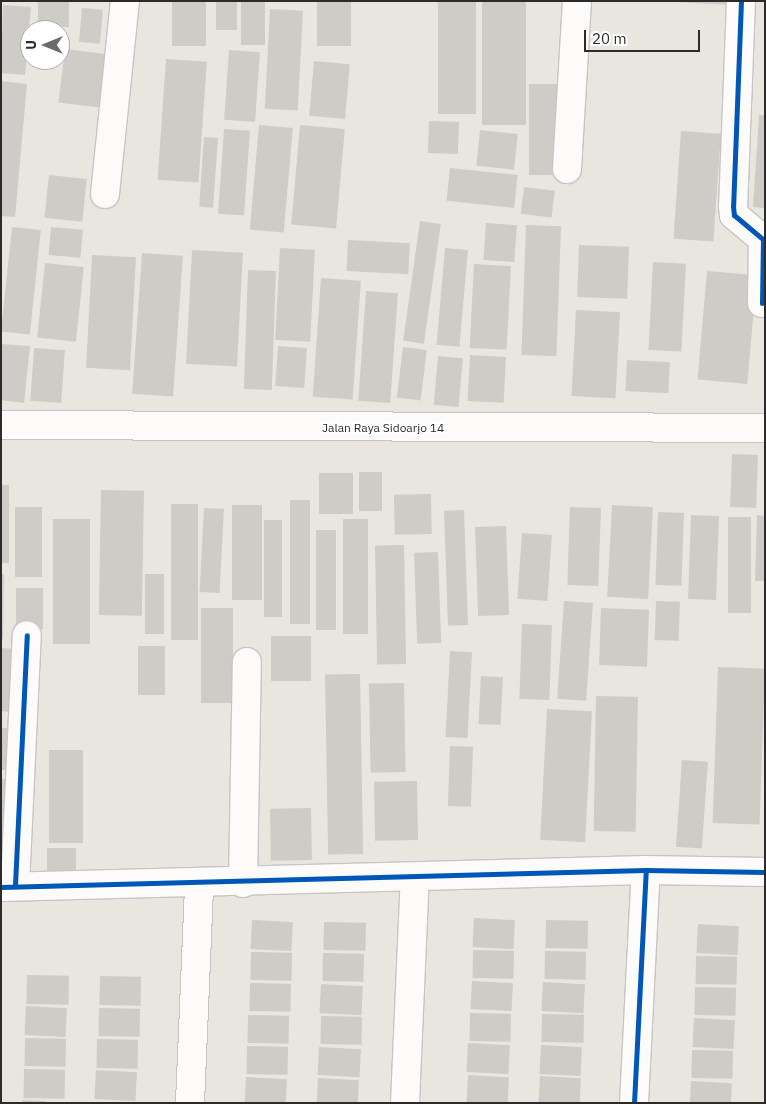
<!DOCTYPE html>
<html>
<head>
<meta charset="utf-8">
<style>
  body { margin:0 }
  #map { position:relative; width:766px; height:1104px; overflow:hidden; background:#e9e6e0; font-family:"IBM Plex Sans",sans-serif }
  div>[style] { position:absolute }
  .building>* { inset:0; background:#ceccc7; transform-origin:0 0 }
  .roads { filter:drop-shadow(1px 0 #c6c5c6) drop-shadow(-1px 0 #c6c5c6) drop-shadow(0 1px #c6c5c6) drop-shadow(0 -1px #c6c5c6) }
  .minor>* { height:28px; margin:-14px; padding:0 14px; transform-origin:14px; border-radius:14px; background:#fcfbfa }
  .secondary>* { height:28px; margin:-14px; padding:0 14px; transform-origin:14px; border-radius:14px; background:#fcfbfa }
  .cycleway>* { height:5px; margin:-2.5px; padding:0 2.5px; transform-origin:2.5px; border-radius:2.5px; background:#0057b8 }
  span { translate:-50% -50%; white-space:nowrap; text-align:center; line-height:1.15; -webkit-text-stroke:4px #fff; paint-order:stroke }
  .street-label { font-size:12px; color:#2b2b2b }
  .frame { position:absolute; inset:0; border:2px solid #2b2b2b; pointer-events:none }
  .north { position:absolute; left:20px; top:20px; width:50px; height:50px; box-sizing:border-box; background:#fff; border:1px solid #aaa; border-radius:50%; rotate:270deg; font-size:14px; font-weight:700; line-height:20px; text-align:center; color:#2b2b2b }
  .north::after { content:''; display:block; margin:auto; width:18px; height:22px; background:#6e6c6a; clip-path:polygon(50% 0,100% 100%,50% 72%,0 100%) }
  .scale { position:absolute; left:584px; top:30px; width:116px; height:22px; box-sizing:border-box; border:2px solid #2b2b2b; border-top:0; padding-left:6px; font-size:15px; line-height:18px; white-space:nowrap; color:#2b2b2b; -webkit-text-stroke:4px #fff; paint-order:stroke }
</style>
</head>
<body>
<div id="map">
  <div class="building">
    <i style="left:38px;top:1px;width:31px;height:26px"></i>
    <i style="left:172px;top:1px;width:34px;height:45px"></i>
    <i style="left:216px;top:1px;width:21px;height:29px"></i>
    <i style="left:241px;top:1px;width:24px;height:44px"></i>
    <i style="left:317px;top:1px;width:34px;height:45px"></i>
    <i style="left:438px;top:1px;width:38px;height:113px"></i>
    <i style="left:482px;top:1px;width:44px;height:124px"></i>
    <i style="clip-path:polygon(658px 1px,730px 1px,730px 5px)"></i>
    <i style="clip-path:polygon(3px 5px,31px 7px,25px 75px,1px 73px)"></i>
    <i style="left:82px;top:8px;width:21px;height:34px;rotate:5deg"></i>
    <i style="left:270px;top:9px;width:33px;height:100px;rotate:3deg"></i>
    <i style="left:65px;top:49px;width:43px;height:54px;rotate:7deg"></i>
    <i style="left:229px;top:50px;width:31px;height:70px;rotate:4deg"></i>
    <i style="left:166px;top:59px;width:41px;height:121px;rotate:4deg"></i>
    <i style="left:314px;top:61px;width:36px;height:55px;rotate:5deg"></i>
    <i style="clip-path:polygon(1px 81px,27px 84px,15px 217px,1px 216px)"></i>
    <i style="left:529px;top:84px;width:31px;height:91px"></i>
    <i style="clip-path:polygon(759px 115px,765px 115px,765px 208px,753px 207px)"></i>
    <i style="left:429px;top:121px;width:30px;height:32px;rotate:2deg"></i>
    <i style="left:259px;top:125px;width:34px;height:105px;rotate:5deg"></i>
    <i style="left:300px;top:125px;width:45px;height:100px;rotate:5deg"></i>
    <i style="left:224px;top:129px;width:26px;height:85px;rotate:4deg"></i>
    <i style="left:480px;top:130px;width:38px;height:36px;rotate:6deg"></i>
    <i style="left:681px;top:131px;width:40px;height:108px;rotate:4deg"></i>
    <i style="left:204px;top:137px;width:14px;height:70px;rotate:4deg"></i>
    <i style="left:450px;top:168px;width:68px;height:33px;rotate:6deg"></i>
    <i style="left:49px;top:175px;width:38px;height:43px;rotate:6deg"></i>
    <i style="left:524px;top:187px;width:31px;height:27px;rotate:7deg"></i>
    <i style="left:420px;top:221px;width:21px;height:121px;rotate:8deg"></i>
    <i style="left:486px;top:223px;width:31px;height:37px;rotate:4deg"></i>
    <i style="left:526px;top:225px;width:35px;height:130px;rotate:2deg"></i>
    <i style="left:12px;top:227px;width:29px;height:105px;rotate:6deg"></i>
    <i style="left:51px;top:227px;width:32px;height:28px;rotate:5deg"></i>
    <i style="left:348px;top:240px;width:62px;height:31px;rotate:3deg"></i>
    <i style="left:579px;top:245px;width:50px;height:52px;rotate:2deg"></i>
    <i style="left:280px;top:248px;width:35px;height:92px;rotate:3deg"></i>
    <i style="left:445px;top:248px;width:23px;height:97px;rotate:5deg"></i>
    <i style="left:192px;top:250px;width:51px;height:114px;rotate:3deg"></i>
    <i style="left:142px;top:253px;width:41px;height:141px;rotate:4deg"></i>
    <i style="left:92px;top:255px;width:44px;height:113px;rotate:3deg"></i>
    <i style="left:653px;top:262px;width:33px;height:88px;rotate:3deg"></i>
    <i style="left:45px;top:263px;width:39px;height:75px;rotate:6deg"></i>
    <i style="left:474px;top:264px;width:37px;height:84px;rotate:3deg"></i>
    <i style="left:248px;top:270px;width:28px;height:119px;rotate:2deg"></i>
    <i style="left:707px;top:271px;width:50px;height:109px;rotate:5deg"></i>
    <i style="left:321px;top:278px;width:40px;height:119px;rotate:4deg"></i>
    <i style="left:366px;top:291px;width:32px;height:110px;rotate:4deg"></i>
    <i style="left:576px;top:310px;width:44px;height:86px;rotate:3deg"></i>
    <i style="clip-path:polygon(1px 344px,30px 346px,24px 403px,1px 400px)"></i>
    <i style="left:278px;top:346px;width:29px;height:40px;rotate:4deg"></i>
    <i style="left:403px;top:347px;width:24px;height:51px;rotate:7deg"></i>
    <i style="left:34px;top:348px;width:31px;height:53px;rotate:4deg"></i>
    <i style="left:470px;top:355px;width:36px;height:46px;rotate:3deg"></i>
    <i style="left:438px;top:356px;width:25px;height:49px;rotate:5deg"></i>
    <i style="left:627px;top:360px;width:43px;height:31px;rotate:3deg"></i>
    <i style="left:732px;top:454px;width:26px;height:53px;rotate:2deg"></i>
    <i style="left:359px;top:472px;width:23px;height:39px"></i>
    <i style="left:319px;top:473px;width:34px;height:41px"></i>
    <i style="left:1px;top:485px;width:8px;height:78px"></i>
    <i style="left:101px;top:490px;width:43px;height:125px;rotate:1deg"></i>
    <i style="left:431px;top:494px;width:40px;height:37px;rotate:89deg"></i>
    <i style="left:290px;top:500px;width:20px;height:124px"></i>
    <i style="left:171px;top:504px;width:27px;height:136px"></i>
    <i style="left:232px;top:505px;width:30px;height:95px"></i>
    <i style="left:612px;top:505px;width:41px;height:92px;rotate:3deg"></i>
    <i style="left:15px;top:507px;width:27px;height:70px"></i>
    <i style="left:570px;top:507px;width:31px;height:78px;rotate:2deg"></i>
    <i style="left:204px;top:508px;width:20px;height:84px;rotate:3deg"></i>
    <i style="left:464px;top:510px;width:115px;height:20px;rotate:88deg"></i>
    <i style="left:658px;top:512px;width:26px;height:73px;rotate:2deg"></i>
    <i style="left:691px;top:515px;width:28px;height:84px;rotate:2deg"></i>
    <i style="clip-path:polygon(757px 515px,765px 516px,765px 581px,755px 581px)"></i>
    <i style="left:728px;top:517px;width:23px;height:96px"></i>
    <i style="left:53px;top:519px;width:37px;height:125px"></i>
    <i style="left:343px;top:519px;width:25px;height:115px"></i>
    <i style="left:264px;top:520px;width:18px;height:97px"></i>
    <i style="left:506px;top:526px;width:89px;height:31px;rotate:88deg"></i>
    <i style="left:316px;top:530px;width:20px;height:100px"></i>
    <i style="left:522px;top:533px;width:30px;height:66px;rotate:4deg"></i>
    <i style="left:404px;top:545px;width:119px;height:29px;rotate:89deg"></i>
    <i style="left:438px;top:552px;width:91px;height:24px;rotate:88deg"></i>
    <i style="clip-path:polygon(1px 574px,4px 574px,3px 639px,1px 639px)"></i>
    <i style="left:145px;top:574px;width:19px;height:60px"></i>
    <i style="left:16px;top:588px;width:27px;height:41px"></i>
    <i style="left:564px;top:601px;width:29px;height:98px;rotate:4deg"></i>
    <i style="left:656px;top:601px;width:24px;height:39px;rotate:2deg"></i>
    <i style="left:201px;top:608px;width:32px;height:95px"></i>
    <i style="left:601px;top:608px;width:48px;height:57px;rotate:2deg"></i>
    <i style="left:522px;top:624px;width:30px;height:75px;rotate:2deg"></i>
    <i style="left:271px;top:636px;width:40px;height:45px"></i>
    <i style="left:138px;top:646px;width:27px;height:49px"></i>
    <i style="left:1px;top:648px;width:13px;height:63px;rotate:4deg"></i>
    <i style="left:450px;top:651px;width:22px;height:86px;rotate:3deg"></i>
    <i style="left:718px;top:667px;width:47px;height:156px;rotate:2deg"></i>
    <i style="left:360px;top:674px;width:180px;height:35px;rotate:89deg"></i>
    <i style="left:481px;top:676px;width:22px;height:48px;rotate:3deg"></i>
    <i style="left:404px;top:683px;width:89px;height:35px;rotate:89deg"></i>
    <i style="left:596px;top:696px;width:42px;height:135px;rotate:1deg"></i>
    <i style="left:547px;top:709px;width:45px;height:131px;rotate:3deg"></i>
    <i style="left:1px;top:728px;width:6px;height:42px"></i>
    <i style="left:450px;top:746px;width:23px;height:60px;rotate:2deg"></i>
    <i style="left:49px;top:750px;width:34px;height:93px"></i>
    <i style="left:682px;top:760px;width:26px;height:87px;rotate:4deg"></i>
    <i style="left:1px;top:779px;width:8px;height:100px"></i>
    <i style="left:417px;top:781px;width:59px;height:43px;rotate:89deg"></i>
    <i style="left:311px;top:808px;width:52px;height:41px;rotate:89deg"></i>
    <i style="left:47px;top:848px;width:29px;height:33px"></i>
    <i style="left:474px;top:918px;width:41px;height:29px;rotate:3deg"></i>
    <i style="left:252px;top:920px;width:41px;height:29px;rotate:3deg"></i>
    <i style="left:546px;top:920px;width:42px;height:28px;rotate:1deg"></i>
    <i style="left:324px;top:922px;width:42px;height:28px;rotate:1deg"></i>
    <i style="left:698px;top:924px;width:41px;height:29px;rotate:3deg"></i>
    <i style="left:473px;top:950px;width:41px;height:28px;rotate:1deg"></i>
    <i style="left:545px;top:951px;width:41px;height:28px;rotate:1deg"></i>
    <i style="left:251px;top:952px;width:41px;height:28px;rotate:1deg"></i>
    <i style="left:323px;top:953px;width:41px;height:28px;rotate:1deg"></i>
    <i style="left:696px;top:956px;width:41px;height:28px;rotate:1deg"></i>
    <i style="left:27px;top:975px;width:42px;height:29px;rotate:1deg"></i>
    <i style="left:100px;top:976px;width:41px;height:29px;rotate:1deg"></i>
    <i style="left:472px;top:981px;width:41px;height:28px;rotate:3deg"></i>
    <i style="left:543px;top:982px;width:42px;height:29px;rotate:3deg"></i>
    <i style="left:250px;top:983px;width:41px;height:28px;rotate:1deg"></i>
    <i style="left:321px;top:984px;width:42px;height:29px;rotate:3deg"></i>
    <i style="left:695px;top:987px;width:41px;height:28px;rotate:1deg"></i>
    <i style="left:26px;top:1006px;width:41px;height:29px;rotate:3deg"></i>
    <i style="left:99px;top:1008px;width:41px;height:28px;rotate:1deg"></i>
    <i style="left:470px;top:1013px;width:41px;height:28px;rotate:1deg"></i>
    <i style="left:542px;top:1014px;width:42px;height:28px;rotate:1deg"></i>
    <i style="left:248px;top:1015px;width:41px;height:28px;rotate:1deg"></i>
    <i style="left:321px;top:1016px;width:41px;height:28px;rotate:1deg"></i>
    <i style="left:694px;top:1018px;width:41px;height:29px;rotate:3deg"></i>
    <i style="left:25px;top:1038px;width:41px;height:28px;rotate:1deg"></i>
    <i style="left:97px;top:1039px;width:41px;height:29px;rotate:1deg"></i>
    <i style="left:468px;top:1043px;width:42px;height:29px;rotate:3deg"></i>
    <i style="left:541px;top:1045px;width:41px;height:29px;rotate:3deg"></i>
    <i style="left:247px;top:1046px;width:41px;height:28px;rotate:1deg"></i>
    <i style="left:319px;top:1047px;width:42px;height:28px;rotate:3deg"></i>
    <i style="left:692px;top:1050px;width:41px;height:28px;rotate:1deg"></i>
    <i style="left:24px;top:1069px;width:41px;height:29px;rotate:1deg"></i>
    <i style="left:96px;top:1070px;width:41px;height:29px;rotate:3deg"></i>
    <i style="left:468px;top:1075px;width:41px;height:28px;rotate:3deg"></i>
    <i style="left:540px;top:1076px;width:41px;height:27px;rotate:3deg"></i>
    <i style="left:246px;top:1077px;width:41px;height:26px;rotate:3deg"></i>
    <i style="left:318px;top:1078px;width:41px;height:25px;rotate:3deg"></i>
    <i style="left:691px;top:1081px;width:41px;height:22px;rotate:3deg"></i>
    <i style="clip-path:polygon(22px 1100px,45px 1101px,45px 1103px,22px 1103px)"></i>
  </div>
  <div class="roads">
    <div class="minor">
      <i style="left:741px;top:1px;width:205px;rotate:92.2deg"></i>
      <i style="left:733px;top:206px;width:9px;rotate:84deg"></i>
      <i style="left:734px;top:215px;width:38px;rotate:40deg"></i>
      <i style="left:763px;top:239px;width:64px;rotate:90.9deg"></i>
      <i style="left:567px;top:169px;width:168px;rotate:-86.6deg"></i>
      <i style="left:105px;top:194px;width:194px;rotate:-84.1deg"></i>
      <i style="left:243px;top:883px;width:221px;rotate:-89deg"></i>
      <i style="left:15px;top:885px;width:250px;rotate:-87.3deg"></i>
      <i style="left:1px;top:887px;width:645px;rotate:-1.51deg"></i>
      <i style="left:646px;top:870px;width:119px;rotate:1deg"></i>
      <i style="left:190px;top:1103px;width:218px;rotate:-87.6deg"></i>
      <i style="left:405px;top:1103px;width:226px;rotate:-87.5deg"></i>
      <i style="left:634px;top:1103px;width:233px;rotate:-87.1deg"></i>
    </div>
    <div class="secondary">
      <i style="left:1px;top:425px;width:764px;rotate:0.22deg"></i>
    </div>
  </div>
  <div class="cycleway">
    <i style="left:741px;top:1px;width:205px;rotate:92.2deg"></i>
    <i style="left:733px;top:206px;width:9px;rotate:84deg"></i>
    <i style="left:734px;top:215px;width:38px;rotate:40deg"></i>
    <i style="left:763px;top:239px;width:64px;rotate:90.9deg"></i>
    <i style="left:15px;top:885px;width:250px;rotate:-87.3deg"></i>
    <i style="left:1px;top:887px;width:645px;rotate:-1.51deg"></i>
    <i style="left:646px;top:870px;width:119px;rotate:1deg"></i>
    <i style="left:634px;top:1103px;width:233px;rotate:-87.1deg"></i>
  </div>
  <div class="street-label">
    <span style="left:383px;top:428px">Jalan Raya Sidoarjo 14</span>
  </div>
  <div class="frame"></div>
  <div class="north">U</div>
  <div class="scale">20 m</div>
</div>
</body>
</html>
